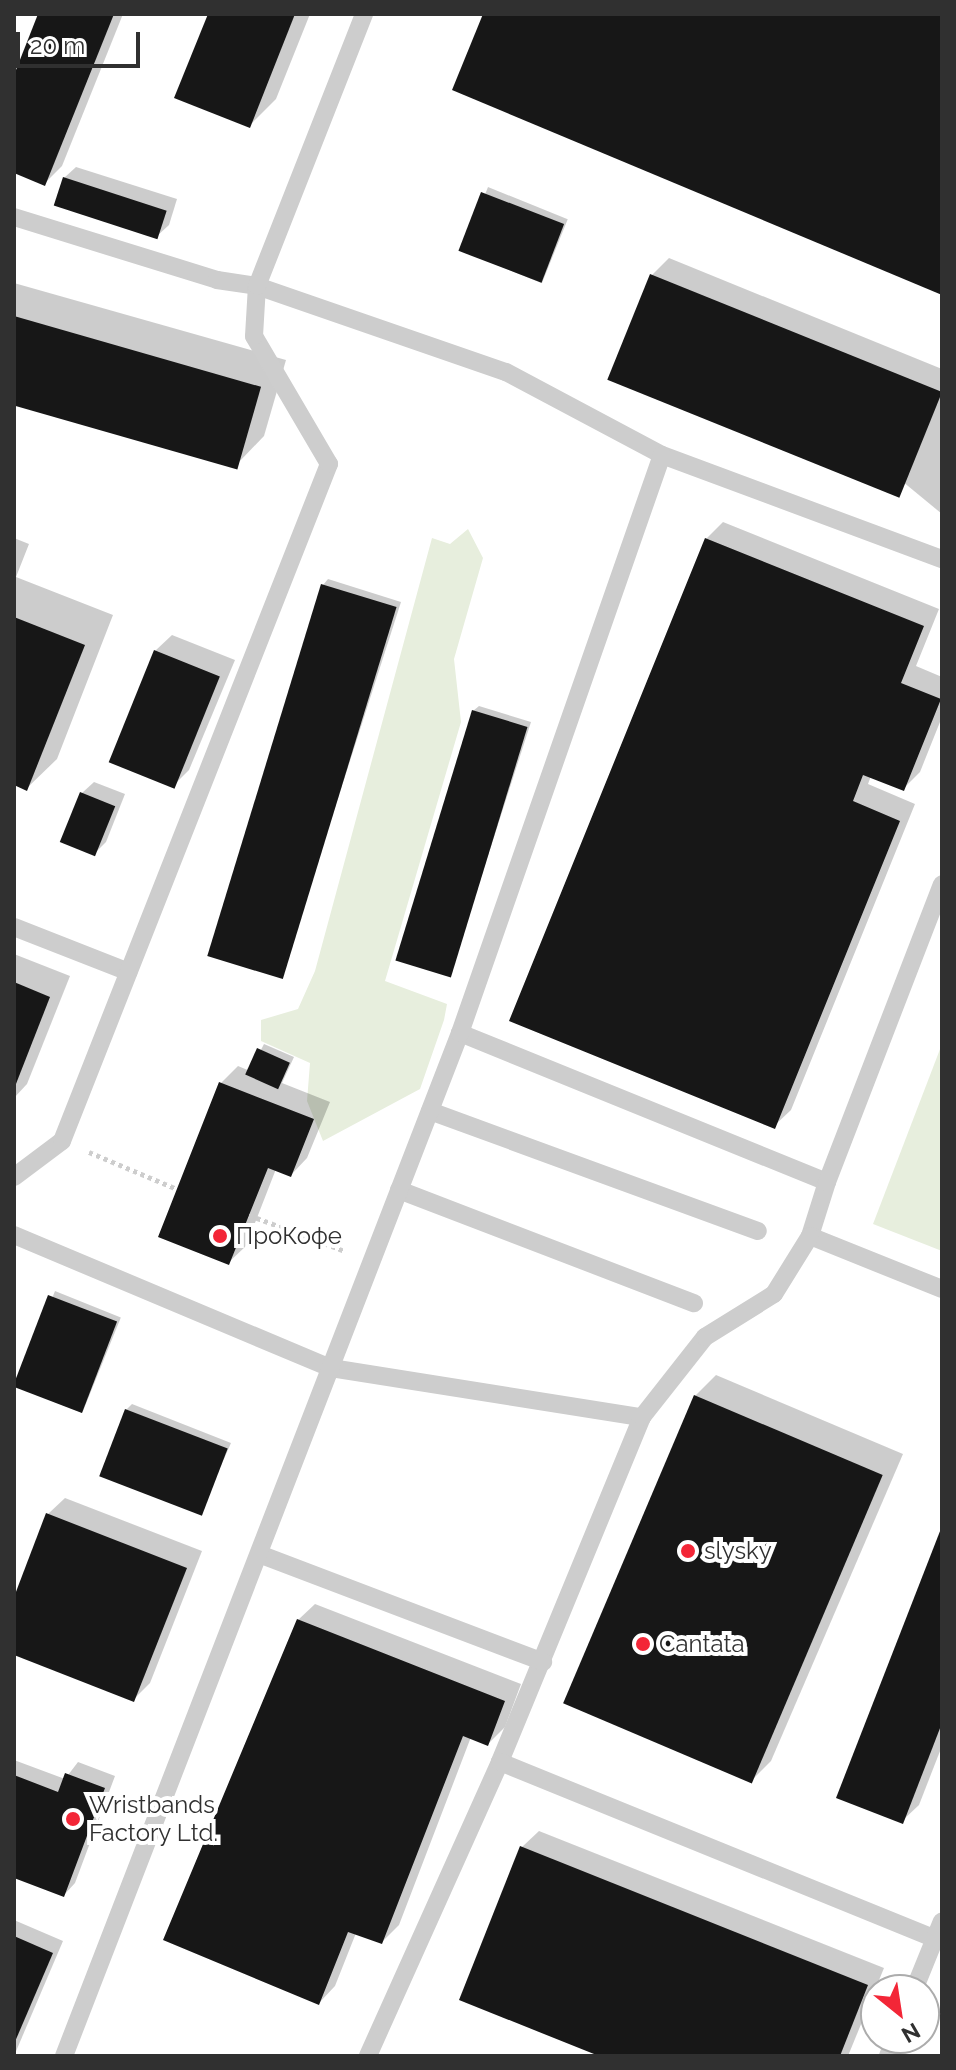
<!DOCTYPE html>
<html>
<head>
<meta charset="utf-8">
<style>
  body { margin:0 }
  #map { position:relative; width:956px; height:2070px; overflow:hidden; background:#fff; font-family:Raleway,sans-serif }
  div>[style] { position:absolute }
  .green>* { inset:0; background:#e7eedd }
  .shadow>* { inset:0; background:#0003; transform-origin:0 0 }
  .building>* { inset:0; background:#171717; transform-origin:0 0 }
  .path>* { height:5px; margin-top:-2.5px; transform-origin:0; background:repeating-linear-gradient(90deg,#cdcdcd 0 4px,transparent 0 8px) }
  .service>* { height:18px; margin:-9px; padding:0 9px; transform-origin:9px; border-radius:9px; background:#cdcdcd }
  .dots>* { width:22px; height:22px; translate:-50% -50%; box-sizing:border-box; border:4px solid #fff; border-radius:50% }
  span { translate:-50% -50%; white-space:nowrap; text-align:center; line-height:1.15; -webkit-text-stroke:8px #fff; paint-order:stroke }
  .poi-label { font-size:24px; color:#303030 }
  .left { translate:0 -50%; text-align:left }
  .frame { position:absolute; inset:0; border:16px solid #303030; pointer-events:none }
  .north { position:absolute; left:860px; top:1974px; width:80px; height:80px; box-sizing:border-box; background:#fff; border:2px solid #acacac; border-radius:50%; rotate:150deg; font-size:22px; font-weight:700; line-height:32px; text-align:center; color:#303030 }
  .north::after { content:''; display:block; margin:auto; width:28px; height:36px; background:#f32637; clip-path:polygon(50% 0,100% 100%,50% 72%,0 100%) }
  .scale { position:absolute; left:16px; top:32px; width:124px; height:36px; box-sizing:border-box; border:4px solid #303030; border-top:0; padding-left:10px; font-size:24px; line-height:28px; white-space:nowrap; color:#303030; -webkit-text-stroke:6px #fff; paint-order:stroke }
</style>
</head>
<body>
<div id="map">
  <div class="green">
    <i style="clip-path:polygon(468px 529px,483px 558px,454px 659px,461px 722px,385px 981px,447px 1004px,444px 1020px,420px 1089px,323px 1141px,307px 1101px,310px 1063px,261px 1041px,261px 1020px,298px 1009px,315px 971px,432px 538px,450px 544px)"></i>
    <i style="clip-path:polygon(942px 1044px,942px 1251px,873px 1224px)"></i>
  </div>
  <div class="shadow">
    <i style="clip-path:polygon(40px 14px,123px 14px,62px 166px,45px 183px,14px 171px,14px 80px)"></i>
    <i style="clip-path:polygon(210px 14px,310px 14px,276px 99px,250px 125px)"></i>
    <i style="clip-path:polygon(76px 167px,177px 199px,169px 225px,157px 236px,64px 178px)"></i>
    <i style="left:488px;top:187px;width:86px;height:69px;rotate:22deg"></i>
    <i style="clip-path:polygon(669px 258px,942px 369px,942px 514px,652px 275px)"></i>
    <i style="clip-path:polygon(14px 283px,286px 360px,264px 436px,238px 463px,14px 400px)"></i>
    <i style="clip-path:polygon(723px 522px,939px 609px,916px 666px,942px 677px,942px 717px,920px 772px,903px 789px,871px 776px,868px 784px,915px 804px,791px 1110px,774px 1126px,706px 539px)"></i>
    <i style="clip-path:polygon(14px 538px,29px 544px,16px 577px,113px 615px,57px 759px,27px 788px,14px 783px)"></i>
    <i style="clip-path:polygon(328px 579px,401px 602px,281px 976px,323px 585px)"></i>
    <i style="clip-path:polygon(172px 635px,235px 660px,189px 770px,172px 787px,155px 651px)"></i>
    <i style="clip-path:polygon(479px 706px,531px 722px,450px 974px,473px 711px)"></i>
    <i style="clip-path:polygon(94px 782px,125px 794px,106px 842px,94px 854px,82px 793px)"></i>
    <i style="clip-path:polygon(14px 954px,70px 976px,27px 1084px,14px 1098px)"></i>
    <i style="clip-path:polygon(264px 1044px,294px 1057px,282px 1083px,330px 1102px,307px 1158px,291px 1175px,276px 1169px,246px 1246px,229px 1262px,221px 1083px,238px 1066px,250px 1071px)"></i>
    <i style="left:55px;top:1291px;width:71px;height:103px;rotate:22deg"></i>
    <i style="clip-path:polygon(716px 1375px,903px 1454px,771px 1761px,750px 1782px,695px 1396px)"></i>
    <i style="clip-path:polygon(132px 1404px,231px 1443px,200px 1513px,126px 1410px)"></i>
    <i style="clip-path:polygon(65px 1498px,202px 1551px,150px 1683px,134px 1699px,14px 1653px,14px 1602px,48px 1514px)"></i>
    <i style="clip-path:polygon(942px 1531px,942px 1746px,919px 1805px,902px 1821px)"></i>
    <i style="clip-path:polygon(315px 1604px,521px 1684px,505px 1727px,488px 1744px,471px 1737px,399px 1925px,382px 1942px,356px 1933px,335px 1986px,319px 2003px,298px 1620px)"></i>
    <i style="clip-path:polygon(14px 1760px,65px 1779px,78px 1762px,115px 1776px,75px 1883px,64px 1895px,14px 1876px)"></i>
    <i style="clip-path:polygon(539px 1831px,884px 1968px,848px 2056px,605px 2056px,522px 1847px)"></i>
    <i style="clip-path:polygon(14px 1920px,63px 1941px,14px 2056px)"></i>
  </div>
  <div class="building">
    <i style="clip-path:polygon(38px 14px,114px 14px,45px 186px,14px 173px,14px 75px)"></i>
    <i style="clip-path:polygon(208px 14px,295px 14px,250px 128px,174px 98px)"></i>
    <i style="clip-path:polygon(483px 14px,942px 14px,942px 295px,452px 90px)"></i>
    <i style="left:63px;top:177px;width:109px;height:30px;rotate:18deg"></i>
    <i style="left:481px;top:192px;width:89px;height:63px;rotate:21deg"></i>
    <i style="left:650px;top:274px;width:315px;height:114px;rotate:22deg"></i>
    <i style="left:14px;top:316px;width:257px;height:86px;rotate:16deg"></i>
    <i style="clip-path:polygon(705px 538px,924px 626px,901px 683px,941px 699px,904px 791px,863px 775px,853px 801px,900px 821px,775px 1129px,509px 1021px)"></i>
    <i style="left:321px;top:584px;width:79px;height:389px;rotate:17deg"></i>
    <i style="clip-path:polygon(14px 617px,85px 645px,27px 791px,14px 785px)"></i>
    <i style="left:154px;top:650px;width:71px;height:121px;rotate:22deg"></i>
    <i style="left:472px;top:710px;width:58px;height:262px;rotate:17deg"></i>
    <i style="left:80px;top:792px;width:38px;height:54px;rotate:22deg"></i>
    <i style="clip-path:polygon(14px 982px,50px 997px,14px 1089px)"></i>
    <i style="left:257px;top:1048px;width:36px;height:29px;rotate:24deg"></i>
    <i style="clip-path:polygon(219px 1082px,314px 1119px,291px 1177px,268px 1168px,229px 1265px,158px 1237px)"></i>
    <i style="left:48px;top:1295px;width:74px;height:98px;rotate:21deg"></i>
    <i style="left:694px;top:1395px;width:205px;height:335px;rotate:23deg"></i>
    <i style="left:125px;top:1409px;width:110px;height:72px;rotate:21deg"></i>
    <i style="clip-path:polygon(46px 1513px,187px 1568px,134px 1702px,14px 1655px,14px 1597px)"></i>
    <i style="clip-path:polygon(942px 1526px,942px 1723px,903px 1824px,836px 1798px)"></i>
    <i style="clip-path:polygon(297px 1619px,505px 1701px,488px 1746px,463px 1736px,382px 1944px,348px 1932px,319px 2005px,163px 1940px)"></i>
    <i style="clip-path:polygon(65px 1773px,105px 1788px,64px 1897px,14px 1878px,14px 1775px,58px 1792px)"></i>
    <i style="clip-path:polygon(520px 1846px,868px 1985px,840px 2056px,599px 2056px,459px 2000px)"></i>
    <i style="clip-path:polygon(14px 1936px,53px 1953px,14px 2044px)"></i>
  </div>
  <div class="path">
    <i style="left:89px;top:1152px;width:95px;rotate:22.8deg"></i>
    <i style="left:249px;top:1215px;width:103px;rotate:20.6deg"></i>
  </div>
  <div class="service">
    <i style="left:14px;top:217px;width:213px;rotate:17.2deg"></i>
    <i style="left:217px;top:280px;width:40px;rotate:8.5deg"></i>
    <i style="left:257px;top:286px;width:263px;rotate:19.1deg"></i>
    <i style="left:506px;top:372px;width:177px;rotate:28deg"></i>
    <i style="left:662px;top:455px;width:299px;rotate:20.4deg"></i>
    <i style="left:14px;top:927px;width:123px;rotate:21.4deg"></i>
    <i style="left:460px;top:1033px;width:396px;rotate:22.1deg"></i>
    <i style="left:827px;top:1182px;width:57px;rotate:107.5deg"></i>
    <i style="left:810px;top:1236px;width:142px;rotate:21.9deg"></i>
    <i style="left:430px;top:1111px;width:349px;rotate:20.1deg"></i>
    <i style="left:14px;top:1177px;width:60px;rotate:-36.9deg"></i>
    <i style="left:62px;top:1141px;width:728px;rotate:-68.48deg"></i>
    <i style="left:329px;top:464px;width:148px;rotate:-120.4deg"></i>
    <i style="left:254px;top:336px;width:50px;rotate:-86.6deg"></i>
    <i style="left:257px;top:286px;width:292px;rotate:-68.5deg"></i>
    <i style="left:827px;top:1182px;width:319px;rotate:-68.9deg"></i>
    <i style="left:399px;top:1190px;width:316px;rotate:21deg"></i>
    <i style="left:14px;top:1235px;width:344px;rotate:22.8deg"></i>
    <i style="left:331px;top:1368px;width:315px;rotate:9deg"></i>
    <i style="left:642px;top:1417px;width:373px;rotate:112.4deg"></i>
    <i style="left:500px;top:1762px;width:322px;rotate:114.2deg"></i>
    <i style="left:642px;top:1417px;width:102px;rotate:-51.8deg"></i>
    <i style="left:705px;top:1337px;width:81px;rotate:-31.9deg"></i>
    <i style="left:774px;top:1294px;width:68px;rotate:-58.2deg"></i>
    <i style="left:259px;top:1554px;width:304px;rotate:20.8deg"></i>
    <i style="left:500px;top:1762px;width:470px;rotate:22.1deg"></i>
    <i style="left:914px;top:1990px;width:74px;rotate:-67.9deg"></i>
    <i style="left:64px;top:2056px;width:1097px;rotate:-68.84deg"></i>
    <i style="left:460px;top:1033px;width:612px;rotate:-70.74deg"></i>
    <i style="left:888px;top:2056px;width:19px;rotate:-69deg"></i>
  </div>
  <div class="dots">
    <i style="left:220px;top:1236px;background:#f32637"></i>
    <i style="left:688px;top:1551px;background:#f32637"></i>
    <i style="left:643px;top:1644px;background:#f32637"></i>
    <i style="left:73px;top:1819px;background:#f32637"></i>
  </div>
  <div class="poi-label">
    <span class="left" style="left:236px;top:1236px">ПроКофе</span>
    <span class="left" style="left:704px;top:1551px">slysky</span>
    <span class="left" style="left:659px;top:1644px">Cantata</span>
    <span class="left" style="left:89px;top:1819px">Wristbands<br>Factory Ltd.</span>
  </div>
  <div class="frame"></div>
  <div class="north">N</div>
  <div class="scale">20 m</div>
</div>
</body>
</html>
